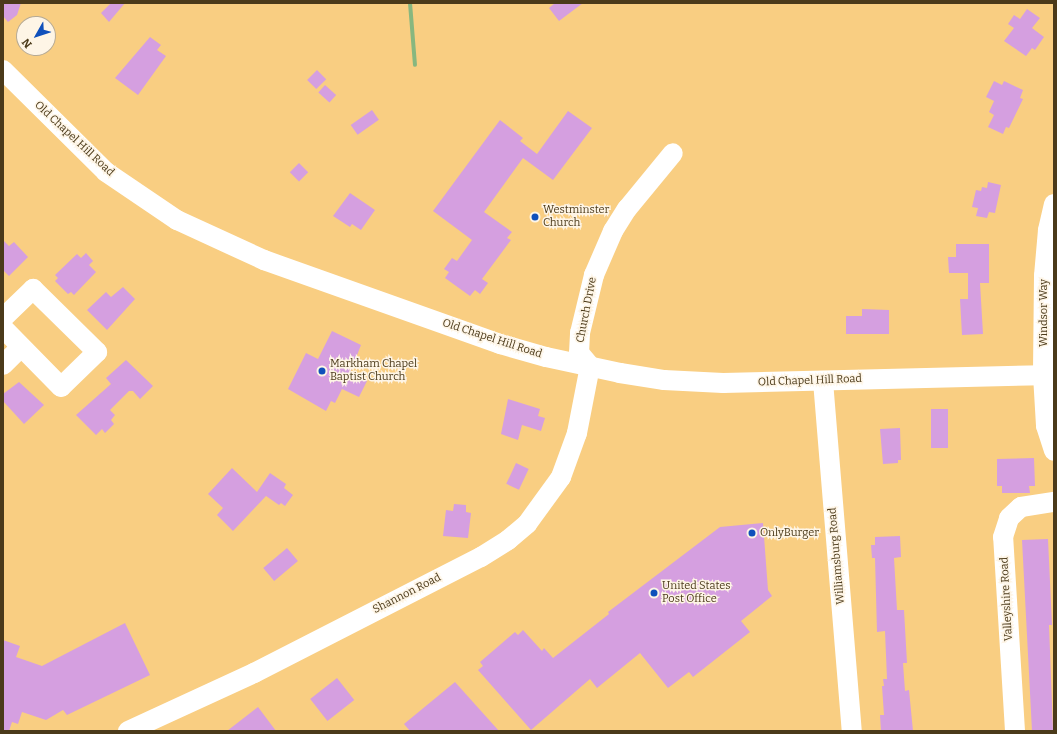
<!DOCTYPE html>
<html>
<head>
<meta charset="utf-8">
<style>
  body { margin:0 }
  #map { position:relative; width:1057px; height:734px; overflow:hidden; background:#f9ce82; font-family:Bitter,serif }
  div>[style] { position:absolute }
  .stream>* { height:4px; margin:-2px; padding:0 2px; transform-origin:2px; border-radius:2px; background:#88b77f }
  .building>* { inset:0; background:#d59fe0; transform-origin:0 0 }
  .minor>* { height:20px; margin:-10px; padding:0 10px; transform-origin:10px; border-radius:10px; background:#fff }
  .dots>* { width:11px; height:11px; translate:-50% -50%; box-sizing:border-box; border:2px solid #fef5e6; border-radius:50% }
  span { translate:-50% -50%; white-space:nowrap; text-align:center; line-height:1.15; -webkit-text-stroke:3px #fef5e6; paint-order:stroke }
  .street-label { font-size:11px; color:#4b3a1a }
  .poi-label { font-size:11px; color:#4b3a1a }
  .left { translate:0 -50%; text-align:left }
  .frame { position:absolute; inset:0; border:4px solid #4b3a1a; pointer-events:none }
  .north { position:absolute; left:16px; top:16px; width:40px; height:40px; box-sizing:border-box; background:#fef5e6; border:1px solid #b6aa94; border-radius:50%; rotate:231deg; font-size:11px; font-weight:700; line-height:16px; text-align:center; color:#4b3a1a }
  .north::after { content:''; display:block; margin:auto; width:14px; height:18px; background:#1050bb; clip-path:polygon(50% 0,100% 100%,50% 72%,0 100%) }
</style>
</head>
<body>
<div id="map">
  <div class="stream">
    <i style="left:410px;top:3px;width:62px;rotate:85.4deg"></i>
  </div>
  <div class="building">
    <i style="clip-path:polygon(3px 3px,21px 3px,17px 15px,8px 22px,3px 16px)"></i>
    <i style="clip-path:polygon(111px 3px,125px 3px,109px 22px,101px 13px)"></i>
    <i style="clip-path:polygon(555px 3px,583px 3px,559px 21px,549px 8px)"></i>
    <i style="clip-path:polygon(1027px 9px,1040px 18px,1032px 28px,1044px 37px,1035px 50px,1032px 48px,1026px 56px,1004px 41px,1014px 28px,1008px 24px,1014px 15px,1020px 19px)"></i>
    <i style="clip-path:polygon(150px 37px,161px 45px,157px 50px,166px 56px,138px 95px,115px 78px)"></i>
    <i style="left:317px;top:70px;width:13px;height:14px;rotate:45deg"></i>
    <i style="clip-path:polygon(994px 81px,1002px 85px,1004px 81px,1023px 90px,1020px 98px,1023px 99px,1009px 128px,1006px 127px,1003px 134px,988px 127px,994px 115px,989px 112px,994px 101px,986px 97px)"></i>
    <i style="left:325px;top:85px;width:15px;height:10px;rotate:42deg"></i>
    <i style="left:372px;top:110px;width:12px;height:26px;rotate:55deg"></i>
    <i style="clip-path:polygon(568px 111px,592px 128px,553px 180px,523px 158px,484px 212px,512px 232px,507px 238px,511px 240px,482px 279px,488px 283px,480px 294px,475px 290px,470px 296px,445px 278px,449px 272px,444px 269px,452px 258px,457px 261px,472px 240px,433px 211px,500px 120px,523px 138px,520px 141px,537px 154px)"></i>
    <i style="left:299px;top:163px;width:13px;height:13px;rotate:45deg"></i>
    <i style="clip-path:polygon(988px 182px,1001px 185px,995px 213px,989px 212px,987px 218px,976px 216px,978px 208px,972px 207px,976px 190px,981px 191px,982px 187px,987px 188px)"></i>
    <i style="clip-path:polygon(350px 193px,375px 210px,361px 230px,352px 224px,350px 227px,333px 216px)"></i>
    <i style="clip-path:polygon(3px 240px,9px 246px,14px 242px,28px 257px,9px 276px,3px 270px)"></i>
    <i style="clip-path:polygon(956px 244px,989px 244px,989px 283px,980px 283px,983px 334px,962px 335px,960px 299px,968px 299px,968px 273px,949px 273px,948px 257px,956px 257px)"></i>
    <i style="clip-path:polygon(86px 253px,93px 261px,89px 265px,96px 272px,74px 295px,71px 292px,68px 294px,55px 281px,58px 278px,55px 275px,77px 254px,81px 258px)"></i>
    <i style="clip-path:polygon(123px 287px,135px 299px,107px 330px,87px 310px,106px 292px,111px 297px)"></i>
    <i style="clip-path:polygon(862px 309px,889px 310px,889px 334px,846px 334px,846px 316px,862px 316px)"></i>
    <i style="clip-path:polygon(332px 331px,361px 345px,350px 373px,367px 381px,359px 397px,342px 389px,335px 403px,331px 401px,326px 411px,288px 389px,306px 353px,318px 359px)"></i>
    <i style="clip-path:polygon(126px 360px,153px 386px,140px 399px,133px 391px,129px 391px,110px 410px,115px 415px,111px 420px,114px 424px,105px 433px,102px 429px,96px 435px,76px 415px,111px 384px,106px 378px)"></i>
    <i style="clip-path:polygon(19px 382px,44px 405px,24px 424px,3px 401px,3px 394px)"></i>
    <i style="clip-path:polygon(508px 399px,540px 409px,538px 416px,545px 418px,541px 431px,522px 425px,518px 440px,501px 434px)"></i>
    <i style="left:931px;top:409px;width:17px;height:39px"></i>
    <i style="clip-path:polygon(900px 428px,901px 460px,898px 460px,898px 463px,883px 464px,880px 429px)"></i>
    <i style="clip-path:polygon(1034px 458px,1035px 486px,1029px 486px,1030px 493px,1002px 493px,1002px 486px,997px 486px,997px 459px)"></i>
    <i style="left:516px;top:463px;width:14px;height:23px;rotate:25deg"></i>
    <i style="clip-path:polygon(232px 468px,257px 492px,270px 473px,286px 484px,284px 488px,293px 495px,285px 506px,281px 503px,279px 505px,266px 496px,233px 531px,217px 515px,223px 508px,208px 494px)"></i>
    <i style="clip-path:polygon(454px 504px,466px 505px,466px 512px,471px 513px,468px 538px,443px 536px,446px 510px,453px 511px)"></i>
    <i style="clip-path:polygon(763px 523px,768px 590px,772px 596px,741px 621px,750px 632px,693px 677px,689px 672px,668px 688px,640px 653px,597px 688px,590px 679px,531px 730px,478px 670px,483px 666px,480px 662px,515px 632px,518px 635px,523px 630px,542px 651px,544px 648px,553px 658px,609px 614px,608px 612px,720px 527px)"></i>
    <i style="clip-path:polygon(900px 536px,901px 557px,894px 558px,897px 610px,904px 610px,907px 663px,903px 663px,905px 691px,909px 690px,913px 731px,881px 731px,880px 715px,884px 715px,882px 686px,884px 686px,883px 679px,887px 679px,885px 631px,877px 632px,875px 558px,872px 558px,871px 545px,875px 545px,875px 537px)"></i>
    <i style="clip-path:polygon(1048px 539px,1052px 625px,1049px 625px,1053px 731px,1032px 731px,1022px 540px)"></i>
    <i style="left:287px;top:548px;width:17px;height:31px;rotate:50deg"></i>
    <i style="clip-path:polygon(125px 623px,150px 675px,67px 715px,63px 710px,46px 720px,22px 712px,18px 724px,12px 722px,9px 731px,3px 731px,3px 640px,20px 646px,16px 657px,42px 666px)"></i>
    <i style="left:337px;top:678px;width:28px;height:34px;rotate:52deg"></i>
    <i style="clip-path:polygon(455px 682px,499px 731px,410px 731px,404px 724px)"></i>
    <i style="clip-path:polygon(258px 707px,276px 731px,227px 731px)"></i>
  </div>
  <div class="minor">
    <i style="left:3px;top:70px;width:145px;rotate:44.7deg"></i>
    <i style="left:106px;top:172px;width:86px;rotate:34.1deg"></i>
    <i style="left:177px;top:220px;width:96px;rotate:24.7deg"></i>
    <i style="left:264px;top:260px;width:251px;rotate:19.6deg"></i>
    <i style="left:500px;top:344px;width:48px;rotate:15.8deg"></i>
    <i style="left:546px;top:357px;width:76px;rotate:12.2deg"></i>
    <i style="left:620px;top:373px;width:45px;rotate:9deg"></i>
    <i style="left:664px;top:380px;width:59px;rotate:2.9deg"></i>
    <i style="left:723px;top:383px;width:331px;rotate:-1.4deg"></i>
    <i style="left:1054px;top:204px;width:27px;rotate:103deg"></i>
    <i style="left:1048px;top:230px;width:46px;rotate:95deg"></i>
    <i style="left:1044px;top:276px;width:99px;rotate:90.6deg"></i>
    <i style="left:1043px;top:375px;width:51px;rotate:86.6deg"></i>
    <i style="left:1046px;top:426px;width:26px;rotate:72deg"></i>
    <i style="left:3px;top:318px;width:42px;rotate:-44deg"></i>
    <i style="left:33px;top:289px;width:90px;rotate:44.5deg"></i>
    <i style="left:97px;top:352px;width:50px;rotate:135.8deg"></i>
    <i style="left:61px;top:387px;width:83px;rotate:-134.5deg"></i>
    <i style="left:3px;top:365px;width:25px;rotate:-45deg"></i>
    <i style="left:823px;top:381px;width:351px;rotate:85.3deg"></i>
    <i style="left:128px;top:731px;width:139px;rotate:-24.7deg"></i>
    <i style="left:254px;top:673px;width:255px;rotate:-27.1deg"></i>
    <i style="left:481px;top:557px;width:32px;rotate:-32deg"></i>
    <i style="left:508px;top:540px;width:25px;rotate:-40deg"></i>
    <i style="left:527px;top:524px;width:58px;rotate:-54.1deg"></i>
    <i style="left:561px;top:477px;width:47px;rotate:-70deg"></i>
    <i style="left:577px;top:433px;width:68px;rotate:-79deg"></i>
    <i style="left:590px;top:366px;width:17px;rotate:-130deg"></i>
    <i style="left:579px;top:353px;width:20px;rotate:-87deg"></i>
    <i style="left:580px;top:333px;width:60px;rotate:-76.4deg"></i>
    <i style="left:594px;top:275px;width:48px;rotate:-66.6deg"></i>
    <i style="left:613px;top:231px;width:26px;rotate:-58deg"></i>
    <i style="left:627px;top:209px;width:72px;rotate:-50.6deg"></i>
    <i style="left:1015px;top:731px;width:194px;rotate:-93.5deg"></i>
    <i style="left:1003px;top:537px;width:20px;rotate:-72deg"></i>
    <i style="left:1009px;top:518px;width:16px;rotate:-43deg"></i>
    <i style="left:1021px;top:507px;width:33px;rotate:-9deg"></i>
  </div>
  <div class="dots">
    <i style="left:535px;top:217px;background:#1050bb"></i>
    <i style="left:322px;top:371px;background:#1050bb"></i>
    <i style="left:752px;top:533px;background:#1050bb"></i>
    <i style="left:654px;top:593px;background:#1050bb"></i>
  </div>
  <div class="street-label">
    <span style="left:74px;top:139px;rotate:43deg">Old Chapel Hill Road</span>
    <span style="left:587px;top:310px;rotate:-79deg">Church Drive</span>
    <span style="left:1044px;top:313px;rotate:-90deg">Windsor Way</span>
    <span style="left:492px;top:339px;rotate:18deg">Old Chapel Hill Road</span>
    <span style="left:810px;top:381px;rotate:-2deg">Old Chapel Hill Road</span>
    <span style="left:837px;top:556px;rotate:-95deg">Williamsburg Road</span>
    <span style="left:407px;top:594px;rotate:-27deg">Shannon Road</span>
    <span style="left:1007px;top:599px;rotate:-93deg">Valleyshire Road</span>
  </div>
  <div class="poi-label">
    <span class="left" style="left:543px;top:217px">Westminster<br>Church</span>
    <span class="left" style="left:330px;top:371px">Markham Chapel<br>Baptist Church</span>
    <span class="left" style="left:760px;top:533px">OnlyBurger</span>
    <span class="left" style="left:662px;top:593px">United States<br>Post Office</span>
  </div>
  <div class="frame"></div>
  <div class="north">N</div>
</div>
</body>
</html>
